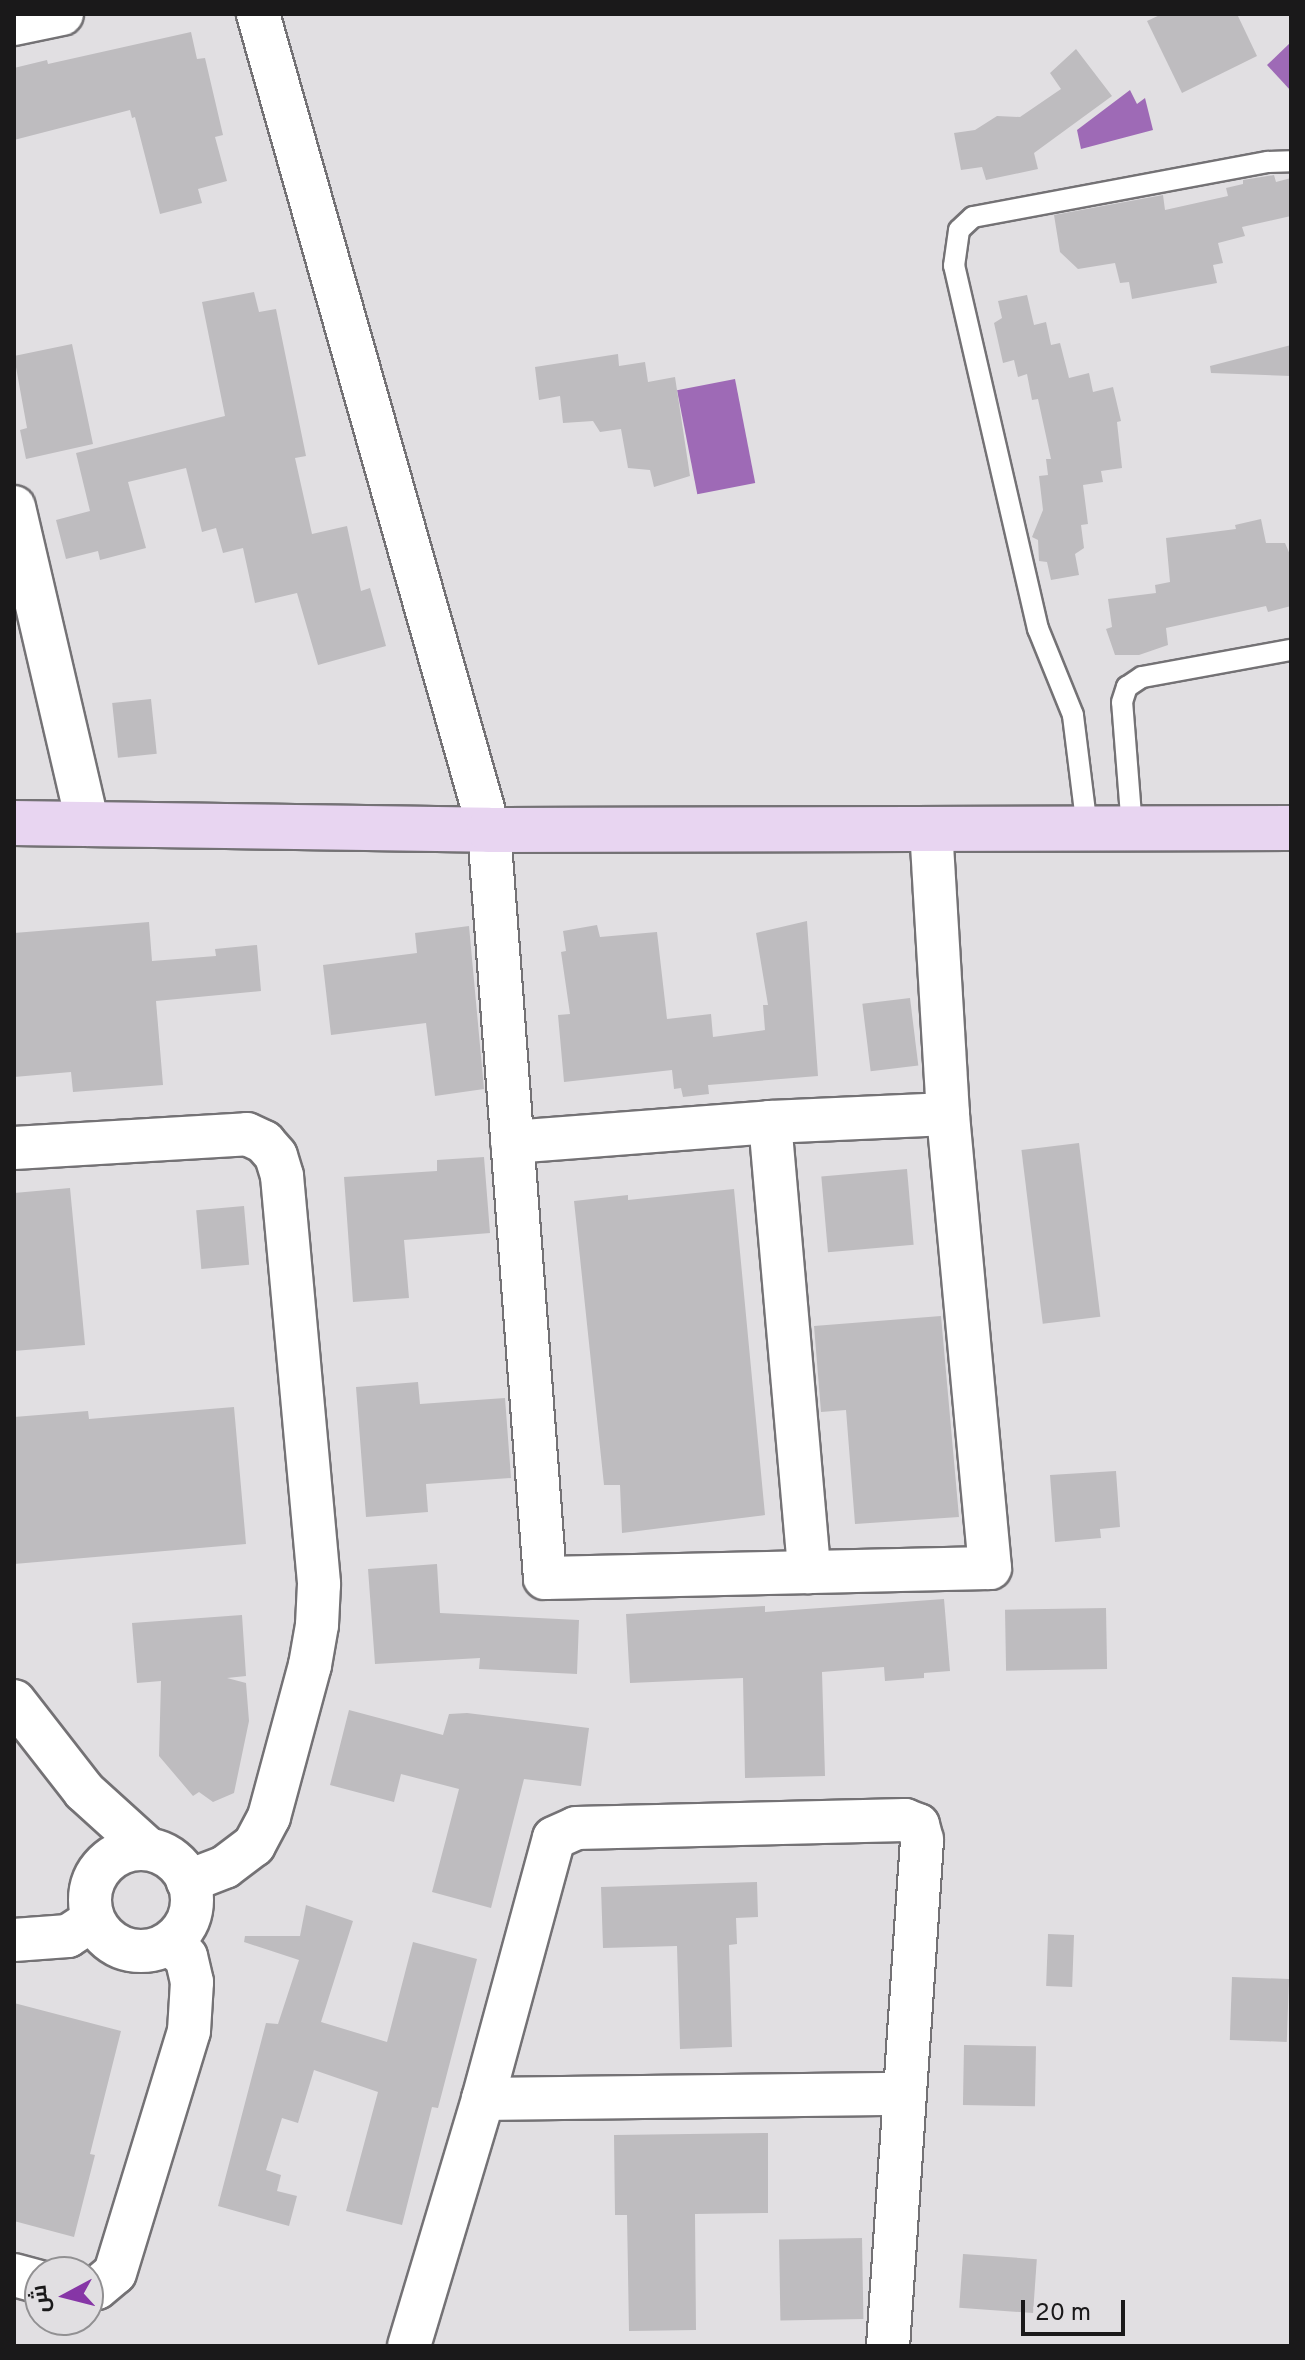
<!DOCTYPE html>
<html>
<head>
<meta charset="utf-8">
<style>
  body { margin:0 }
  #map { position:relative; width:1305px; height:2360px; overflow:hidden; background:#e1dfe2; font-family:Overpass,Cairo,sans-serif }
  div>[style] { position:absolute }
  .water>* { inset:0; background:#9e6ab6; transform-origin:0 0 }
  .building>* { inset:0; background:#bebcbf; transform-origin:0 0 }
  .roads { filter:drop-shadow(2px 0 #747275) drop-shadow(-2px 0 #747275) drop-shadow(0 2px #747275) drop-shadow(0 -2px #747275) }
  .lane>* { height:20px; margin:-10px; padding:0 10px; transform-origin:10px; border-radius:10px; background:#fff }
  .street>* { height:42px; margin:-21px; padding:0 21px; transform-origin:21px; border-radius:21px; background:#fff }
  .street>.ring { margin:-21px; padding:0; box-sizing:content-box; background:none; border:42px solid #fff; border-radius:50% }
  .secondary>* { height:44px; margin:-22px; padding:0 22px; transform-origin:22px; border-radius:22px; background:#e8d5f1 }
  span { translate:-50% -50%; white-space:nowrap; text-align:center; line-height:1.15; -webkit-text-stroke:6px #e1dfe2; paint-order:stroke }
  .frame { position:absolute; inset:0; border:16px solid #1a191a; pointer-events:none }
  .north { position:absolute; left:24px; top:2256px; width:80px; height:80px; box-sizing:border-box; background:#e1dfe2; border:2px solid #919092; border-radius:50%; rotate:263deg; font-size:22px; font-weight:700; line-height:32px; text-align:center; color:#1a191a }
  .north::after { content:''; display:block; margin:auto; width:28px; height:36px; background:#8636a6; clip-path:polygon(50% 0,100% 100%,50% 72%,0 100%) }
  .scale { position:absolute; left:1021px; top:2300px; width:104px; height:36px; box-sizing:border-box; border:4px solid #1a191a; border-top:0; padding-left:10px; font-size:24px; line-height:28px; white-space:nowrap; color:#1a191a; -webkit-text-stroke:6px #e1dfe2; paint-order:stroke }
</style>
</head>
<body>
<div id="map">
  <div class="water">
    <i style="clip-path:polygon(1291px 42px,1291px 91px,1267px 65px)"></i>
    <i style="clip-path:polygon(1130px 90px,1137px 104px,1145px 98px,1153px 130px,1081px 149px,1077px 130px)"></i>
    <i style="left:735px;top:379px;width:106px;height:59px;rotate:79deg"></i>
  </div>
  <div class="building">
    <i style="clip-path:polygon(1162px 14px,1237px 14px,1257px 56px,1182px 93px,1147px 21px)"></i>
    <i style="clip-path:polygon(191px 32px,197px 59px,205px 58px,223px 135px,215px 137px,227px 181px,198px 189px,202px 203px,160px 214px,135px 117px,132px 118px,130px 110px,14px 140px,14px 68px,47px 60px,48px 64px)"></i>
    <i style="clip-path:polygon(1076px 49px,1112px 96px,1034px 153px,1038px 169px,986px 180px,982px 167px,961px 170px,954px 133px,975px 130px,997px 116px,1020px 117px,1061px 89px,1050px 73px)"></i>
    <i style="clip-path:polygon(1274px 175px,1276px 182px,1291px 178px,1291px 216px,1242px 227px,1245px 236px,1218px 243px,1223px 263px,1213px 265px,1217px 283px,1132px 299px,1129px 282px,1120px 283px,1115px 263px,1078px 269px,1060px 252px,1054px 215px,1163px 195px,1165px 210px,1228px 196px,1226px 188px,1243px 184px,1243px 180px)"></i>
    <i style="clip-path:polygon(254px 292px,259px 312px,276px 309px,306px 456px,295px 458px,312px 534px,347px 526px,361px 591px,370px 588px,386px 646px,318px 665px,297px 593px,255px 603px,243px 548px,223px 553px,216px 528px,202px 532px,186px 468px,128px 482px,146px 548px,100px 560px,98px 551px,66px 559px,56px 520px,90px 511px,76px 453px,225px 416px,202px 302px)"></i>
    <i style="clip-path:polygon(1027px 295px,1034px 325px,1046px 322px,1051px 345px,1060px 343px,1069px 378px,1089px 373px,1093px 392px,1113px 387px,1121px 421px,1117px 422px,1122px 468px,1101px 471px,1103px 482px,1083px 485px,1088px 524px,1081px 525px,1084px 548px,1075px 554px,1079px 575px,1051px 580px,1047px 562px,1039px 561px,1038px 540px,1032px 537px,1043px 510px,1039px 476px,1048px 475px,1046px 459px,1051px 459px,1038px 399px,1032px 400px,1027px 374px,1018px 377px,1014px 360px,1003px 363px,994px 323px,1002px 318px,998px 301px)"></i>
    <i style="clip-path:polygon(72px 344px,93px 444px,26px 459px,20px 430px,27px 428px,14px 356px)"></i>
    <i style="clip-path:polygon(1291px 345px,1291px 376px,1211px 373px,1210px 366px)"></i>
    <i style="clip-path:polygon(618px 354px,619px 366px,645px 362px,648px 382px,675px 377px,690px 476px,654px 487px,650px 470px,628px 468px,621px 429px,600px 432px,593px 421px,563px 423px,560px 396px,539px 400px,535px 367px)"></i>
    <i style="clip-path:polygon(1261px 519px,1266px 543px,1285px 543px,1291px 557px,1291px 606px,1268px 612px,1266px 606px,1166px 628px,1168px 645px,1139px 655px,1115px 655px,1106px 629px,1112px 627px,1108px 599px,1156px 593px,1155px 585px,1170px 582px,1166px 538px,1236px 529px,1235px 525px)"></i>
    <i style="left:151px;top:699px;width:55px;height:39px;rotate:84deg"></i>
    <i style="clip-path:polygon(807px 921px,818px 1076px,708px 1085px,709px 1094px,683px 1097px,681px 1088px,674px 1089px,672px 1070px,564px 1082px,558px 1015px,570px 1014px,561px 952px,566px 951px,563px 931px,597px 925px,600px 937px,657px 932px,667px 1019px,711px 1014px,713px 1037px,765px 1030px,763px 1005px,768px 1005px,756px 933px)"></i>
    <i style="clip-path:polygon(149px 922px,152px 961px,216px 956px,215px 949px,257px 945px,261px 991px,156px 1001px,163px 1085px,73px 1092px,71px 1072px,14px 1077px,14px 933px)"></i>
    <i style="clip-path:polygon(469px 926px,484px 1089px,435px 1096px,426px 1023px,331px 1035px,323px 965px,417px 953px,415px 933px)"></i>
    <i style="left:910px;top:998px;width:68px;height:48px;rotate:83deg"></i>
    <i style="left:1079px;top:1143px;width:175px;height:58px;rotate:83deg"></i>
    <i style="clip-path:polygon(484px 1157px,490px 1233px,404px 1240px,409px 1298px,353px 1302px,344px 1177px,437px 1171px,437px 1160px)"></i>
    <i style="left:907px;top:1169px;width:76px;height:86px;rotate:85deg"></i>
    <i style="clip-path:polygon(70px 1188px,85px 1345px,14px 1351px,14px 1193px)"></i>
    <i style="clip-path:polygon(734px 1189px,765px 1515px,622px 1533px,620px 1485px,604px 1485px,574px 1201px,628px 1195px,628px 1200px)"></i>
    <i style="left:244px;top:1206px;width:59px;height:48px;rotate:85deg"></i>
    <i style="clip-path:polygon(941px 1316px,959px 1517px,855px 1524px,846px 1410px,821px 1412px,814px 1326px)"></i>
    <i style="clip-path:polygon(418px 1382px,420px 1404px,505px 1398px,511px 1478px,426px 1484px,428px 1512px,366px 1517px,356px 1387px)"></i>
    <i style="clip-path:polygon(234px 1407px,246px 1544px,14px 1564px,14px 1417px,88px 1411px,89px 1419px)"></i>
    <i style="clip-path:polygon(1116px 1471px,1120px 1527px,1100px 1529px,1101px 1538px,1055px 1542px,1050px 1475px)"></i>
    <i style="clip-path:polygon(437px 1564px,440px 1613px,579px 1620px,577px 1674px,479px 1669px,480px 1658px,375px 1664px,368px 1569px)"></i>
    <i style="clip-path:polygon(944px 1599px,950px 1671px,924px 1673px,924px 1678px,885px 1681px,884px 1667px,822px 1672px,825px 1776px,745px 1778px,743px 1678px,630px 1683px,626px 1614px,765px 1606px,765px 1612px)"></i>
    <i style="left:1106px;top:1608px;width:61px;height:101px;rotate:89deg"></i>
    <i style="clip-path:polygon(242px 1615px,246px 1676px,227px 1678px,246px 1683px,249px 1721px,234px 1793px,213px 1802px,199px 1792px,193px 1796px,159px 1756px,161px 1681px,137px 1683px,132px 1623px)"></i>
    <i style="clip-path:polygon(349px 1710px,443px 1735px,449px 1714px,467px 1713px,589px 1728px,581px 1786px,524px 1779px,491px 1908px,432px 1892px,459px 1789px,401px 1774px,394px 1802px,330px 1785px)"></i>
    <i style="clip-path:polygon(757px 1882px,758px 1917px,736px 1918px,737px 1944px,729px 1945px,732px 2047px,680px 2049px,677px 1946px,603px 1948px,601px 1887px)"></i>
    <i style="clip-path:polygon(306px 1905px,353px 1921px,321px 2022px,387px 2042px,413px 1942px,477px 1959px,438px 2108px,432px 2107px,402px 2225px,346px 2211px,378px 2092px,314px 2070px,298px 2123px,282px 2118px,266px 2170px,281px 2175px,277px 2191px,297px 2196px,289px 2226px,218px 2206px,266px 2023px,278px 2024px,299px 1960px,244px 1942px,245px 1936px,300px 1936px)"></i>
    <i style="left:1048px;top:1934px;width:26px;height:52px;rotate:2deg"></i>
    <i style="left:1232px;top:1977px;width:57px;height:63px;rotate:2deg"></i>
    <i style="clip-path:polygon(14px 2003px,121px 2031px,90px 2154px,95px 2155px,74px 2237px,14px 2221px)"></i>
    <i style="left:964px;top:2045px;width:72px;height:60px;rotate:1deg"></i>
    <i style="clip-path:polygon(768px 2133px,768px 2213px,695px 2214px,696px 2330px,629px 2331px,627px 2215px,615px 2215px,614px 2135px)"></i>
    <i style="left:862px;top:2238px;width:81px;height:83px;rotate:89deg"></i>
    <i style="left:963px;top:2254px;width:74px;height:54px;rotate:4deg"></i>
  </div>
  <div class="roads">
    <div class="lane">
      <i style="left:1087px;top:828px;width:114px;rotate:-97.1deg"></i>
      <i style="left:1073px;top:715px;width:93px;rotate:-112.1deg"></i>
      <i style="left:1038px;top:629px;width:373px;rotate:-103deg"></i>
      <i style="left:954px;top:266px;width:36px;rotate:-82deg"></i>
      <i style="left:959px;top:230px;width:19px;rotate:-43deg"></i>
      <i style="left:973px;top:217px;width:300px;rotate:-10.6deg"></i>
      <i style="left:1268px;top:162px;width:23px;rotate:-2deg"></i>
      <i style="left:1132px;top:828px;width:126px;rotate:-94.5deg"></i>
      <i style="left:1122px;top:702px;width:16px;rotate:-72deg"></i>
      <i style="left:1127px;top:687px;width:18px;rotate:-34deg"></i>
      <i style="left:1142px;top:677px;width:151px;rotate:-10.3deg"></i>
    </div>
    <div class="street">
      <i style="left:258px;top:14px;width:848px;rotate:74.19deg"></i>
      <i style="left:489px;top:830px;width:750px;rotate:85.72deg"></i>
      <i style="left:545px;top:1578px;width:445px;rotate:-1.3deg"></i>
      <i style="left:990px;top:1568px;width:456px;rotate:-95.3deg"></i>
      <i style="left:948px;top:1114px;width:286px;rotate:-93.4deg"></i>
      <i style="left:14px;top:24px;width:49px;rotate:-11.8deg"></i>
      <i style="left:14px;top:507px;width:326px;rotate:76.9deg"></i>
      <i style="left:770px;top:1122px;width:452px;rotate:85deg"></i>
      <i style="left:512px;top:1142px;width:259px;rotate:-4.4deg"></i>
      <i style="left:770px;top:1122px;width:178px;rotate:-2.6deg"></i>
      <i style="left:14px;top:1148px;width:233px;rotate:-3.4deg"></i>
      <i style="left:247px;top:1134px;width:19px;rotate:25deg"></i>
      <i style="left:264px;top:1142px;width:18px;rotate:49deg"></i>
      <i style="left:276px;top:1156px;width:21px;rotate:73deg"></i>
      <i style="left:282px;top:1176px;width:410px;rotate:84.8deg"></i>
      <i style="left:319px;top:1584px;width:41px;rotate:92.8deg"></i>
      <i style="left:317px;top:1625px;width:41px;rotate:99.9deg"></i>
      <i style="left:310px;top:1665px;width:157px;rotate:105.1deg"></i>
      <i style="left:269px;top:1817px;width:32px;rotate:118deg"></i>
      <i style="left:254px;top:1845px;width:36px;rotate:143deg"></i>
      <i style="left:225px;top:1867px;width:40px;rotate:159deg"></i>
      <i style="left:14px;top:1701px;width:114px;rotate:52.1deg"></i>
      <i style="left:84px;top:1791px;width:86px;rotate:42.2deg"></i>
      <i class="ring" style="left:90px;top:1849px;width:60px;height:60px"></i>
      <i style="left:14px;top:1940px;width:54px;rotate:-4.2deg"></i>
      <i style="left:68px;top:1936px;width:30px;rotate:-33deg"></i>
      <i style="left:483px;top:2099px;width:420px;rotate:-0.7deg"></i>
      <i style="left:14px;top:2275px;width:27px;rotate:15deg"></i>
      <i style="left:88px;top:2290px;width:9px;rotate:-13deg"></i>
      <i style="left:97px;top:2288px;width:23px;rotate:-40deg"></i>
      <i style="left:115px;top:2273px;width:253px;rotate:-73deg"></i>
      <i style="left:189px;top:2031px;width:49px;rotate:-86.5deg"></i>
      <i style="left:192px;top:1982px;width:26px;rotate:-103deg"></i>
      <i style="left:186px;top:1957px;width:22px;rotate:-144deg"></i>
      <i style="left:409px;top:2346px;width:258px;rotate:-73.3deg"></i>
      <i style="left:483px;top:2099px;width:270px;rotate:-74.8deg"></i>
      <i style="left:554px;top:1838px;width:24px;rotate:-24deg"></i>
      <i style="left:576px;top:1828px;width:329px;rotate:-1.4deg"></i>
      <i style="left:905px;top:1820px;width:14px;rotate:21deg"></i>
      <i style="left:918px;top:1825px;width:16px;rotate:75deg"></i>
      <i style="left:922px;top:1840px;width:507px;rotate:93.84deg"></i>
    </div>
    <div class="secondary">
      <i style="left:14px;top:823px;width:475px;rotate:0.8deg"></i>
      <i style="left:489px;top:830px;width:802px;rotate:-0.14deg"></i>
    </div>
  </div>
  <div class="frame"></div>
  <div class="north">ش</div>
  <div class="scale">20 m</div>
</div>
</body>
</html>
